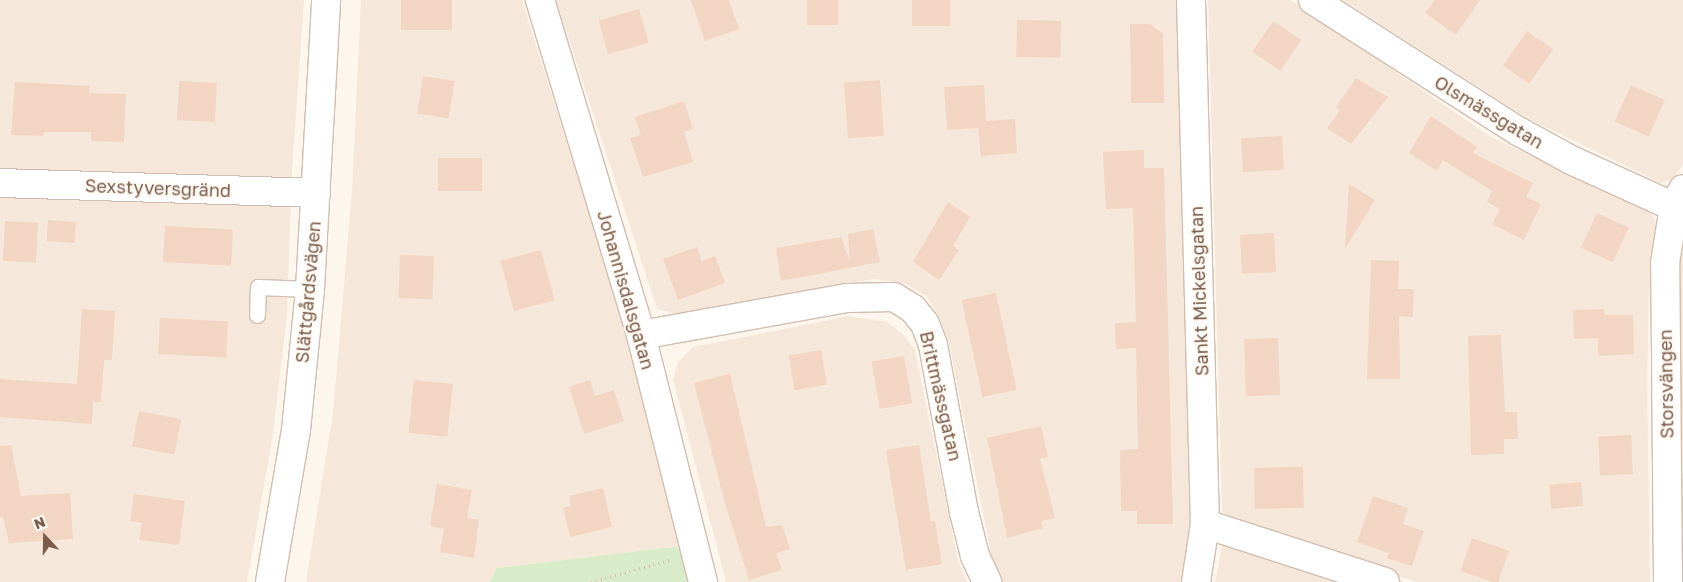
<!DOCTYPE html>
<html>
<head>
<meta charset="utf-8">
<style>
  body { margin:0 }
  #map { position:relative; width:1683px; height:582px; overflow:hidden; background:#fdf6ec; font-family:"Golos Text",sans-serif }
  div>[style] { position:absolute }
  .residential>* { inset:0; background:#f5e8da }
  .green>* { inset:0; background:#d8ecc9 }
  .building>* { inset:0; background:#f3d5c3; transform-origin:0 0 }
  .path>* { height:3px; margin-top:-1.5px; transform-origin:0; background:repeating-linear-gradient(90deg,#d9b8a5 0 1px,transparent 0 5px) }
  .roads { filter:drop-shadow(1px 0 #d1beb0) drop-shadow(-1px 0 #d1beb0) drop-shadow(0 1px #d1beb0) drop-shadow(0 -1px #d1beb0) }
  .service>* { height:15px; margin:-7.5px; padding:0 7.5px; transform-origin:7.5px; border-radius:7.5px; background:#fff }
  .minor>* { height:28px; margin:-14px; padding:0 14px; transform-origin:14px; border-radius:14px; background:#fff }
  .tertiary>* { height:28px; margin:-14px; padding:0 14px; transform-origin:14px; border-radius:14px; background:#fff }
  span { translate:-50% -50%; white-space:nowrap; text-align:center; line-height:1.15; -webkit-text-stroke:4.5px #fffaf3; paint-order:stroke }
  .street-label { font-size:18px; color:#7a5c4d }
  .north { position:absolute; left:20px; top:512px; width:50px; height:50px; -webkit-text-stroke:4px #fffaf3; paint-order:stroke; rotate:339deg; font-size:14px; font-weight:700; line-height:20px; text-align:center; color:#7a5c4d }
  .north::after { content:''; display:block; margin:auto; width:18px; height:22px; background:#7a5c4d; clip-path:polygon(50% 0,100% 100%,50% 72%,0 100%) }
</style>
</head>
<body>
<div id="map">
  <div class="residential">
    <i style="clip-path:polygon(0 0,304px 0,292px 172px,287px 315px,273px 434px,247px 582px,0 582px)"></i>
    <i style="clip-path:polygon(361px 0,522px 0,629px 341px,681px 546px,497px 568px,489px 582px,306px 582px,333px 413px,352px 191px)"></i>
    <i style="clip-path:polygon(556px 0,1181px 0,1194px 522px,1184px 582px,1003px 582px,994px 567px,948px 339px,938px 314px,926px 296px,906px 284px,874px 279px,681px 315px,657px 309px)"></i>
    <i style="clip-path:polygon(1208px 0,1290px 0,1491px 137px,1640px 205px,1652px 215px,1656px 224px,1649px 295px,1647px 379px,1650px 582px,1417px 582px,1233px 522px,1222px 511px)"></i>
    <i style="clip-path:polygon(1343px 0,1683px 0,1683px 164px,1674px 178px,1661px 183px,1527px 118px)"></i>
    <i style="clip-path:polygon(1683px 233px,1683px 582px,1679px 279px)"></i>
    <i style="clip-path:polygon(849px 316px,887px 322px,903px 334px,915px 350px,958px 561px,967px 582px,726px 582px,673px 379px,678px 362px,693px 347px)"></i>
    <i style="clip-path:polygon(1223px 543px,1338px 582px,1215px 582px)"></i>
  </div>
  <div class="green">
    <i style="clip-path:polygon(681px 546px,691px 582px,489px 582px,497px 568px)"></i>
  </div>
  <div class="building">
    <i style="left:401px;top:0;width:51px;height:30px"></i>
    <i style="clip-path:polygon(691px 0,729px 0,739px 29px,705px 41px)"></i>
    <i style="left:807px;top:0;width:31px;height:25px"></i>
    <i style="left:912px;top:0;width:38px;height:26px"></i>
    <i style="clip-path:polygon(1435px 0,1480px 0,1456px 35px,1425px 13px)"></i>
    <i style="left:639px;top:9px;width:35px;height:42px;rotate:74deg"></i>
    <i style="left:1017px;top:20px;width:44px;height:37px;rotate:1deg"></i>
    <i style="left:1273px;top:21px;width:34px;height:37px;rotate:34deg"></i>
    <i style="clip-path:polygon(1130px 24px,1150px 24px,1163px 34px,1164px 103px,1131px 103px)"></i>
    <i style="left:1527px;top:31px;width:32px;height:42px;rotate:35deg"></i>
    <i style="left:423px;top:76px;width:32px;height:38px;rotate:9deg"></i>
    <i style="clip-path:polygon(1356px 78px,1388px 97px,1351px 144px,1327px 128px,1340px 110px,1336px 107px)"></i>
    <i style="left:880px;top:80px;width:56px;height:36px;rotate:86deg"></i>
    <i style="left:179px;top:81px;width:38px;height:39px;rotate:3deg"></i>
    <i style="clip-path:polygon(15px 82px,90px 86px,89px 93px,126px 94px,124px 142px,91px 141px,91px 132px,44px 132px,43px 136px,11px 135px)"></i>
    <i style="clip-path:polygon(984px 85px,986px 121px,1015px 119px,1017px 153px,981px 156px,978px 128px,947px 130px,944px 87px)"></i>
    <i style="left:1631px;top:85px;width:37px;height:40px;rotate:24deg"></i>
    <i style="clip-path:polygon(684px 101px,693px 129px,684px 132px,693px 162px,643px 177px,630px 138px,641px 135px,635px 117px)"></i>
    <i style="clip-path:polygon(1431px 116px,1477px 147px,1473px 153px,1533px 183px,1526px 197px,1541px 204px,1524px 240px,1492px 224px,1500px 209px,1487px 202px,1492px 191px,1443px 160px,1437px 171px,1409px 153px)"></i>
    <i style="left:1282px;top:136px;width:34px;height:41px;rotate:87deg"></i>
    <i style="clip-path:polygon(1144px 150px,1144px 168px,1164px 168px,1173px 524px,1137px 524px,1137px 511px,1121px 511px,1120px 450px,1138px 449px,1136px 348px,1116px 349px,1115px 323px,1136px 322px,1133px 208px,1106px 209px,1103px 152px)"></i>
    <i style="left:438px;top:158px;width:44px;height:33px"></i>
    <i style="clip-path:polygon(1349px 184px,1375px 200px,1345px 249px)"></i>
    <i style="clip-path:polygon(948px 202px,970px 217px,953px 246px,959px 250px,939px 280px,913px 262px)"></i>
    <i style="left:1597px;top:213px;width:35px;height:38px;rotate:25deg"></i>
    <i style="left:48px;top:220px;width:28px;height:21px;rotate:4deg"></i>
    <i style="left:5px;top:221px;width:33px;height:40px;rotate:3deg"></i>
    <i style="left:165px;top:226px;width:68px;height:36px;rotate:3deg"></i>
    <i style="clip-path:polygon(873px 229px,880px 262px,781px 281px,776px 248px,841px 237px,850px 262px,848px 234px)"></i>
    <i style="left:1274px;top:233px;width:39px;height:34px;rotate:87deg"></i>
    <i style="clip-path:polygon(697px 247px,702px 261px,715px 256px,725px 283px,678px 300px,663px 259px)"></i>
    <i style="left:541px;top:250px;width:52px;height:42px;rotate:75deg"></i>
    <i style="left:400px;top:255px;width:34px;height:43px;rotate:2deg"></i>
    <i style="clip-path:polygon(1371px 260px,1399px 261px,1398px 289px,1414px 289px,1413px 317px,1399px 316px,1400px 379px,1367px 379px)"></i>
    <i style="left:996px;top:293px;width:99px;height:35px;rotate:78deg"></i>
    <i style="clip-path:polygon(82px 309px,115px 311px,112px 360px,104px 360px,101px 402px,93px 402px,92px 424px,0 417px,0 379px,77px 384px)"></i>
    <i style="clip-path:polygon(1604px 309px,1605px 315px,1633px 315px,1634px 354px,1598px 356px,1598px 338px,1574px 339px,1573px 310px)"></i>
    <i style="left:160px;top:318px;width:68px;height:36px;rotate:3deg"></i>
    <i style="clip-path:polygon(1501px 335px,1505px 412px,1517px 412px,1518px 439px,1504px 439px,1504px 454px,1471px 455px,1468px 336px)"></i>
    <i style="left:1278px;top:338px;width:57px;height:34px;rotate:88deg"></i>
    <i style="left:821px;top:350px;width:35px;height:33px;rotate:80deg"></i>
    <i style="left:904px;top:356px;width:48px;height:33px;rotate:80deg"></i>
    <i style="clip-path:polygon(730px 374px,766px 527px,782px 525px,790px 549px,776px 553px,782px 570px,749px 580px,725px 503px,694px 383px)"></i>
    <i style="left:414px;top:380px;width:39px;height:53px;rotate:6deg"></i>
    <i style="clip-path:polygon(590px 380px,595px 396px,614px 390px,624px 421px,584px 434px,569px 387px)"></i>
    <i style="left:139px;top:411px;width:43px;height:36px;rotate:11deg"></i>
    <i style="clip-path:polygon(1041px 426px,1048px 457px,1040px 459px,1055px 518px,1041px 521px,1043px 528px,1007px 538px,987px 438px)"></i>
    <i style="left:1631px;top:435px;width:39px;height:33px;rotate:87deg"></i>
    <i style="clip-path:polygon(11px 445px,21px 496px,70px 493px,73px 539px,9px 543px,3px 517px,0 518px,0 446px)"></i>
    <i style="clip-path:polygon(919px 445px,931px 522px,935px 521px,942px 564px,906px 570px,886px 450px)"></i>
    <i style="left:1303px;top:467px;width:41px;height:49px;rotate:89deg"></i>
    <i style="left:1581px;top:482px;width:24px;height:32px;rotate:85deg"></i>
    <i style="clip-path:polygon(437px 484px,472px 490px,467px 518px,479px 520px,474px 558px,440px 552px,444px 529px,430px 526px)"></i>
    <i style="clip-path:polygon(603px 488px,612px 527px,570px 537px,563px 508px,571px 506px,569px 496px)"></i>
    <i style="clip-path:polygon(134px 494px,185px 501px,179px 545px,139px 540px,142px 523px,130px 521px)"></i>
    <i style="clip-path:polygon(1373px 496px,1408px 508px,1403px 524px,1424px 531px,1412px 566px,1387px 558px,1389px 553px,1357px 542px)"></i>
    <i style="left:1472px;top:538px;width:39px;height:35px;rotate:19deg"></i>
  </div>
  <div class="path">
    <i style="left:591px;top:582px;width:82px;rotate:-15.6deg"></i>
  </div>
  <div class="roads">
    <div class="service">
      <i style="left:257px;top:315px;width:28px;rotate:-88deg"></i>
      <i style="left:258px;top:287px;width:52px;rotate:2.2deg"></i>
    </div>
    <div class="minor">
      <i style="left:540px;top:0;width:350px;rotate:73.2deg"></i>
      <i style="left:641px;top:335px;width:255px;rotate:75.9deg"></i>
      <i style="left:1191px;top:0;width:524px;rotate:88.47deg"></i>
      <i style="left:1205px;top:524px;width:59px;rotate:98.8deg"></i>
      <i style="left:1313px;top:0;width:243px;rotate:32.6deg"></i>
      <i style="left:1518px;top:131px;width:60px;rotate:28.7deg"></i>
      <i style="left:1571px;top:160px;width:113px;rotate:24.5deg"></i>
      <i style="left:0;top:183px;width:316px;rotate:1.8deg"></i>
      <i style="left:641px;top:335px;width:209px;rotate:-10.2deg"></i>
      <i style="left:847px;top:298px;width:47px;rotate:-1.2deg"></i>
      <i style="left:894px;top:297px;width:22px;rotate:32deg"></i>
      <i style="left:913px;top:309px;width:19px;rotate:51deg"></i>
      <i style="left:925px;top:324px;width:22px;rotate:69deg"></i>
      <i style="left:933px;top:345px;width:170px;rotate:79.5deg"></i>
      <i style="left:964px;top:512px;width:45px;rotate:76deg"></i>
      <i style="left:975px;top:556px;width:29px;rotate:65deg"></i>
      <i style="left:1205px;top:524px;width:189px;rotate:17.9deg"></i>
      <i style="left:1668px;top:582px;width:319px;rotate:-90.5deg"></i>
      <i style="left:1665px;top:263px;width:57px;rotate:-80.9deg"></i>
      <i style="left:1674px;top:207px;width:20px;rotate:-63deg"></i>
    </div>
    <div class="tertiary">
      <i style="left:270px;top:582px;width:154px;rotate:-80.3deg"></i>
      <i style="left:296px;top:430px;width:142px;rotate:-84.3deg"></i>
      <i style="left:310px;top:289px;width:289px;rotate:-86.8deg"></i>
    </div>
  </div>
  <div class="street-label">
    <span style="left:1489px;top:112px;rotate:31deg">Olsmässgatan</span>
    <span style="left:158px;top:188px;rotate:2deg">Sexstyversgränd</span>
    <span style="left:626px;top:290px;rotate:74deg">Johannisdalsgatan</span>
    <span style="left:1199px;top:291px;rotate:-92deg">Sankt Mickelsgatan</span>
    <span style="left:308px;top:292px;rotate:-85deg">Slättgårdsvägen</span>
    <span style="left:1666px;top:384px;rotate:-91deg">Storsvängen</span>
    <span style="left:941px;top:396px;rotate:77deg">Brittmässgatan</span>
  </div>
  <div class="north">N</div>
</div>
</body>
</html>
